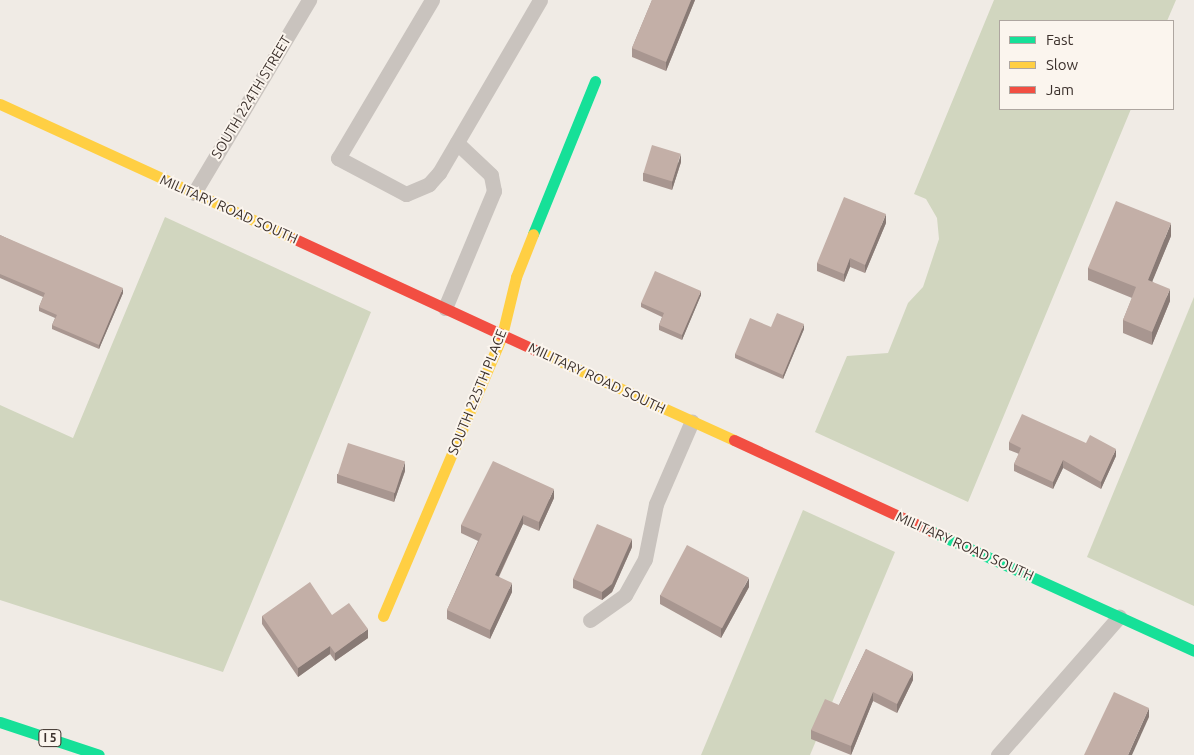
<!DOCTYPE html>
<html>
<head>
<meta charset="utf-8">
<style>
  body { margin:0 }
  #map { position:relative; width:1194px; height:755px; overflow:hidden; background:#f0ebe5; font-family:Ubuntu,sans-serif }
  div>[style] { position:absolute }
  .green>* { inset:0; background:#d1d6bf }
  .lane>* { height:15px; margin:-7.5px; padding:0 7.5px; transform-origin:7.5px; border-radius:7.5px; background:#c9c3be }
  .fast>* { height:11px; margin:-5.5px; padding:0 5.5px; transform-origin:5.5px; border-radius:5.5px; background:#16e098 }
  .slow>* { height:11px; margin:-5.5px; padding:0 5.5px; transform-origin:5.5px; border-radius:5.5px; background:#ffcf43 }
  .jam>* { height:11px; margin:-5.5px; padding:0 5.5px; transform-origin:5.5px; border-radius:5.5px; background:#f24e42 }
  .wall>* { inset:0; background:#a89690 }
  .shaded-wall>* { inset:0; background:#887a75 }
  .building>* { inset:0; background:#c3afa7; transform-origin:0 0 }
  span { translate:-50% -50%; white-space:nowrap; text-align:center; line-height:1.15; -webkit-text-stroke:4px #fbf5ee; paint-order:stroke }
  .shield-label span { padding:1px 4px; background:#fbf5ee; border:1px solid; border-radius:4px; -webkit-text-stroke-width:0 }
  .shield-label { font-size:12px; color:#3b302b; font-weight:700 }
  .street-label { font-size:14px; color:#3b302b }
  .legend { position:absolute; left:999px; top:20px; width:175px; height:90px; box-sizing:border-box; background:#fbf5ee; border:1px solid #aea6a0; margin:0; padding:6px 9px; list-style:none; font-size:15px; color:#3b302b }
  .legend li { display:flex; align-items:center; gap:10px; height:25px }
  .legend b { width:25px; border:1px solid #aea6a0 }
</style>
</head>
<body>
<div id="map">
  <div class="green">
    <i style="clip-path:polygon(994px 0,1176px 0,1167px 21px,1000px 21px,1000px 109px,1131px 109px,968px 502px,815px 432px,847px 356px,888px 353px,908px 303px,923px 287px,939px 239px,937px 218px,926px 199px,914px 194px)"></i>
    <i style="clip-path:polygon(165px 217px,371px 312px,223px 672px,0 600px,0 405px,73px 438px)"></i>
    <i style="clip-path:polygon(1194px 297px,1194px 606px,1087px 557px)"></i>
    <i style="clip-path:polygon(803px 510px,895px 552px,810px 755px,701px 755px)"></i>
  </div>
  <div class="lane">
    <i style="left:432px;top:0;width:184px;rotate:120.7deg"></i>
    <i style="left:338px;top:158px;width:77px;rotate:27.9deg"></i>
    <i style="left:406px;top:194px;width:25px;rotate:-23deg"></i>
    <i style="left:429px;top:184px;width:15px;rotate:-48deg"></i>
    <i style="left:439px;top:173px;width:200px;rotate:-59.7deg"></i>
    <i style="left:194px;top:193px;width:225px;rotate:-59.2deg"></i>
    <i style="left:445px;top:308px;width:127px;rotate:-67.3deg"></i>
    <i style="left:494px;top:191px;width:16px;rotate:-101deg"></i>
    <i style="left:491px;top:175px;width:47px;rotate:-136.7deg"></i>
    <i style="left:590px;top:620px;width:43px;rotate:-35.5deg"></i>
    <i style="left:625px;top:595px;width:41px;rotate:-60.9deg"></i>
    <i style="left:645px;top:559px;width:56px;rotate:-78.7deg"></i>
    <i style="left:656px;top:504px;width:90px;rotate:-66.6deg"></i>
    <i style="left:998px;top:755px;width:184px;rotate:-48.8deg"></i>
  </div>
  <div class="fast">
    <i style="left:533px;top:234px;width:165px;rotate:-67.9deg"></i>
    <i style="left:931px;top:531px;width:289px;rotate:24.5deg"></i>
    <i style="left:0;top:722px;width:104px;rotate:18.4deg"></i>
  </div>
  <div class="slow">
    <i style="left:0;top:104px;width:324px;rotate:24.6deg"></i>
    <i style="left:540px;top:352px;width:213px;rotate:24.4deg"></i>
    <i style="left:383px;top:616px;width:305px;rotate:-67deg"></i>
    <i style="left:502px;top:335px;width:60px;rotate:-76.4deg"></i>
    <i style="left:516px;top:277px;width:46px;rotate:-68.4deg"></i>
  </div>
  <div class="jam">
    <i style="left:295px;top:239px;width:270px;rotate:24.8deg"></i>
    <i style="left:734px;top:440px;width:217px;rotate:24.8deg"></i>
  </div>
  <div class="wall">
    <i style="clip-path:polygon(652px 0,695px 0,666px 71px,632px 57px,632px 48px)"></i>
    <i style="clip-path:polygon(681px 162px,672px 190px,643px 181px,643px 173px)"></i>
    <i style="clip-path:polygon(886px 223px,865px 273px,850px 267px,844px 282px,817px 271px,817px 263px)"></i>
    <i style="clip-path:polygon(0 235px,123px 293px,99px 349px,52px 329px,52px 325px,55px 318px,39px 311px,39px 307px,43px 297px,0 278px)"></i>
    <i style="clip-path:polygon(1171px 236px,1152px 281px,1170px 301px,1152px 345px,1123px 333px,1123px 320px,1132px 298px,1088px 280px,1088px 268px)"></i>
    <i style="clip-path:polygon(701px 295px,682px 340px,659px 330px,659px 325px,662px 317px,641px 307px,641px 303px)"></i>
    <i style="clip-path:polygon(771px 327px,804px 329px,783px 379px,735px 358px,735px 354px)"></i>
    <i style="clip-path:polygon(1009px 442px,1086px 443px,1116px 456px,1101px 489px,1063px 468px,1053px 489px,1014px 471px,1014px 464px,1019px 454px,1009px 450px)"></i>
    <i style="clip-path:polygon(405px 471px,394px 502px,337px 483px,337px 474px)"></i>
    <i style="clip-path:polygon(554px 498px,539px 531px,523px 524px,499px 577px,512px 592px,490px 639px,447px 619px,447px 610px,478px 541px,461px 533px,461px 525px)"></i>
    <i style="clip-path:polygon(632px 547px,612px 592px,602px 600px,573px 588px,573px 579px)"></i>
    <i style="clip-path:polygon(749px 587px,721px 638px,660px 604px,660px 595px)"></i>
    <i style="clip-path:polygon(332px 615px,368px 638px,335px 661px,330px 654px,298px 677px,262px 624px,262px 616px)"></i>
    <i style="clip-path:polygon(866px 649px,913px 680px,897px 713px,873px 701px,851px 755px,811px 739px,811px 730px,839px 705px)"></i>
  </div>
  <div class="shaded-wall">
    <i style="clip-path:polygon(691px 0,695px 0,666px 71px,666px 62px)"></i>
    <i style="clip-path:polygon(681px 154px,681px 162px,672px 190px,672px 182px)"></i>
    <i style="clip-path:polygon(886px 214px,886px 223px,865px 273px,865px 265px)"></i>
    <i style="clip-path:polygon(1171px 223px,1171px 236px,1148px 292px,1148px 280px)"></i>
    <i style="clip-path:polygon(850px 258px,850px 267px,844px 282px,844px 274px)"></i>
    <i style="clip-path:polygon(123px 288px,123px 293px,99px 349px,99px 345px)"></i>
    <i style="clip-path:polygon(1170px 289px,1170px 301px,1152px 345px,1152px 332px)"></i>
    <i style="clip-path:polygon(701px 291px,701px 295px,682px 340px,682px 335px)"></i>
    <i style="clip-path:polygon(804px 324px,804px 329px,783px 379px,783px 375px)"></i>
    <i style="clip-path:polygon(1116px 449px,1116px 456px,1101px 489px,1101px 482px)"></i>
    <i style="clip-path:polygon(1063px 460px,1063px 468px,1053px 489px,1053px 482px)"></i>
    <i style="clip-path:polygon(405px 462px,405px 471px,394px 502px,394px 494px)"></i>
    <i style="clip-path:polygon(554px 489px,554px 498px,539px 531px,539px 522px)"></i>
    <i style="clip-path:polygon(523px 515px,523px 524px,495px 584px,495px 575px)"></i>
    <i style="clip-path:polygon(632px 539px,632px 547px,612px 592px,602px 600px,602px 592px)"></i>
    <i style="clip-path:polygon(749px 578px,749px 587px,721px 638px,721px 629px)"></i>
    <i style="clip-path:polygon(512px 583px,512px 592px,490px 639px,490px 630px)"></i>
    <i style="clip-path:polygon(368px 629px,368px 638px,335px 661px,335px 653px)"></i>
    <i style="clip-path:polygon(330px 646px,330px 654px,298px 677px,298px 668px)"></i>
    <i style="clip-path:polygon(913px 672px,913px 680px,897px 713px,897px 704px)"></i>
    <i style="clip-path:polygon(873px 692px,873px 701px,851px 755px,851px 746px)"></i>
    <i style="clip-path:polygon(1149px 708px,1149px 717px,1132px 755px,1128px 755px)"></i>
  </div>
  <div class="building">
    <i style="clip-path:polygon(652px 0,691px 0,666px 62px,632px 48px)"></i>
    <i style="left:652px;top:145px;width:30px;height:29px;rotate:17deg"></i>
    <i style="clip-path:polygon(844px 197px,886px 214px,865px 265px,850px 258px,844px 274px,817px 263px)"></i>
    <i style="clip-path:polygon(1116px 201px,1171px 223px,1148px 280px,1170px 289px,1152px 332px,1123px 320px,1136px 287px,1088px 268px)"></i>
    <i style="clip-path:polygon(0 235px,123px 288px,99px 345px,52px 325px,57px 315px,39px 307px,45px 293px,0 274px)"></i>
    <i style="clip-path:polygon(655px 271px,701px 291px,682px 335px,659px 325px,664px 313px,641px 303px)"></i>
    <i style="clip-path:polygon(777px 313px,804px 324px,783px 375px,735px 354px,750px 318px,771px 327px)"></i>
    <i style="clip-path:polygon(1022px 414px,1086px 443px,1090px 435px,1116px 449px,1101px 482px,1063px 460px,1053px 482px,1014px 464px,1021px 448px,1009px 442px)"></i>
    <i style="left:348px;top:443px;width:60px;height:33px;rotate:18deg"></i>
    <i style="clip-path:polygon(493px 461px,554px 489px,539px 522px,523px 515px,495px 575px,512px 583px,490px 630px,447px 610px,482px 534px,461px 525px)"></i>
    <i style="clip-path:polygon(597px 524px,632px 539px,612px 584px,602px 592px,573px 579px)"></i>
    <i style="left:687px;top:545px;width:70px;height:57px;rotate:28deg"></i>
    <i style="clip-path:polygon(310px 582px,332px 615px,349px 603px,368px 629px,335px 653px,330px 646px,298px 668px,262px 616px)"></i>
    <i style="clip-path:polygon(866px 649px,913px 672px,897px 704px,873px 692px,851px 746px,811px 730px,825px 699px,839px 705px)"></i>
    <i style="clip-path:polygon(1114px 692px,1149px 708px,1128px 755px,1084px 755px)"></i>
  </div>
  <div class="shield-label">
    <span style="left:50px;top:738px">I 5</span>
  </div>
  <div class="street-label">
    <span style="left:251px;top:97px;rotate:-59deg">SOUTH 224TH STREET</span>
    <span style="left:229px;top:209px;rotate:24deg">MILITARY ROAD SOUTH</span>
    <span style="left:597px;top:378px;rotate:25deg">MILITARY ROAD SOUTH</span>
    <span style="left:477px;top:392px;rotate:-68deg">SOUTH 225TH PLACE</span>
    <span style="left:965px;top:546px;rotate:24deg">MILITARY ROAD SOUTH</span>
  </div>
  <ul class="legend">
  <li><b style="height:6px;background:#16e098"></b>Fast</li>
  <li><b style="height:6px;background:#ffcf43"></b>Slow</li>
  <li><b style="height:6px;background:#f24e42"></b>Jam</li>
  </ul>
</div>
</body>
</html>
